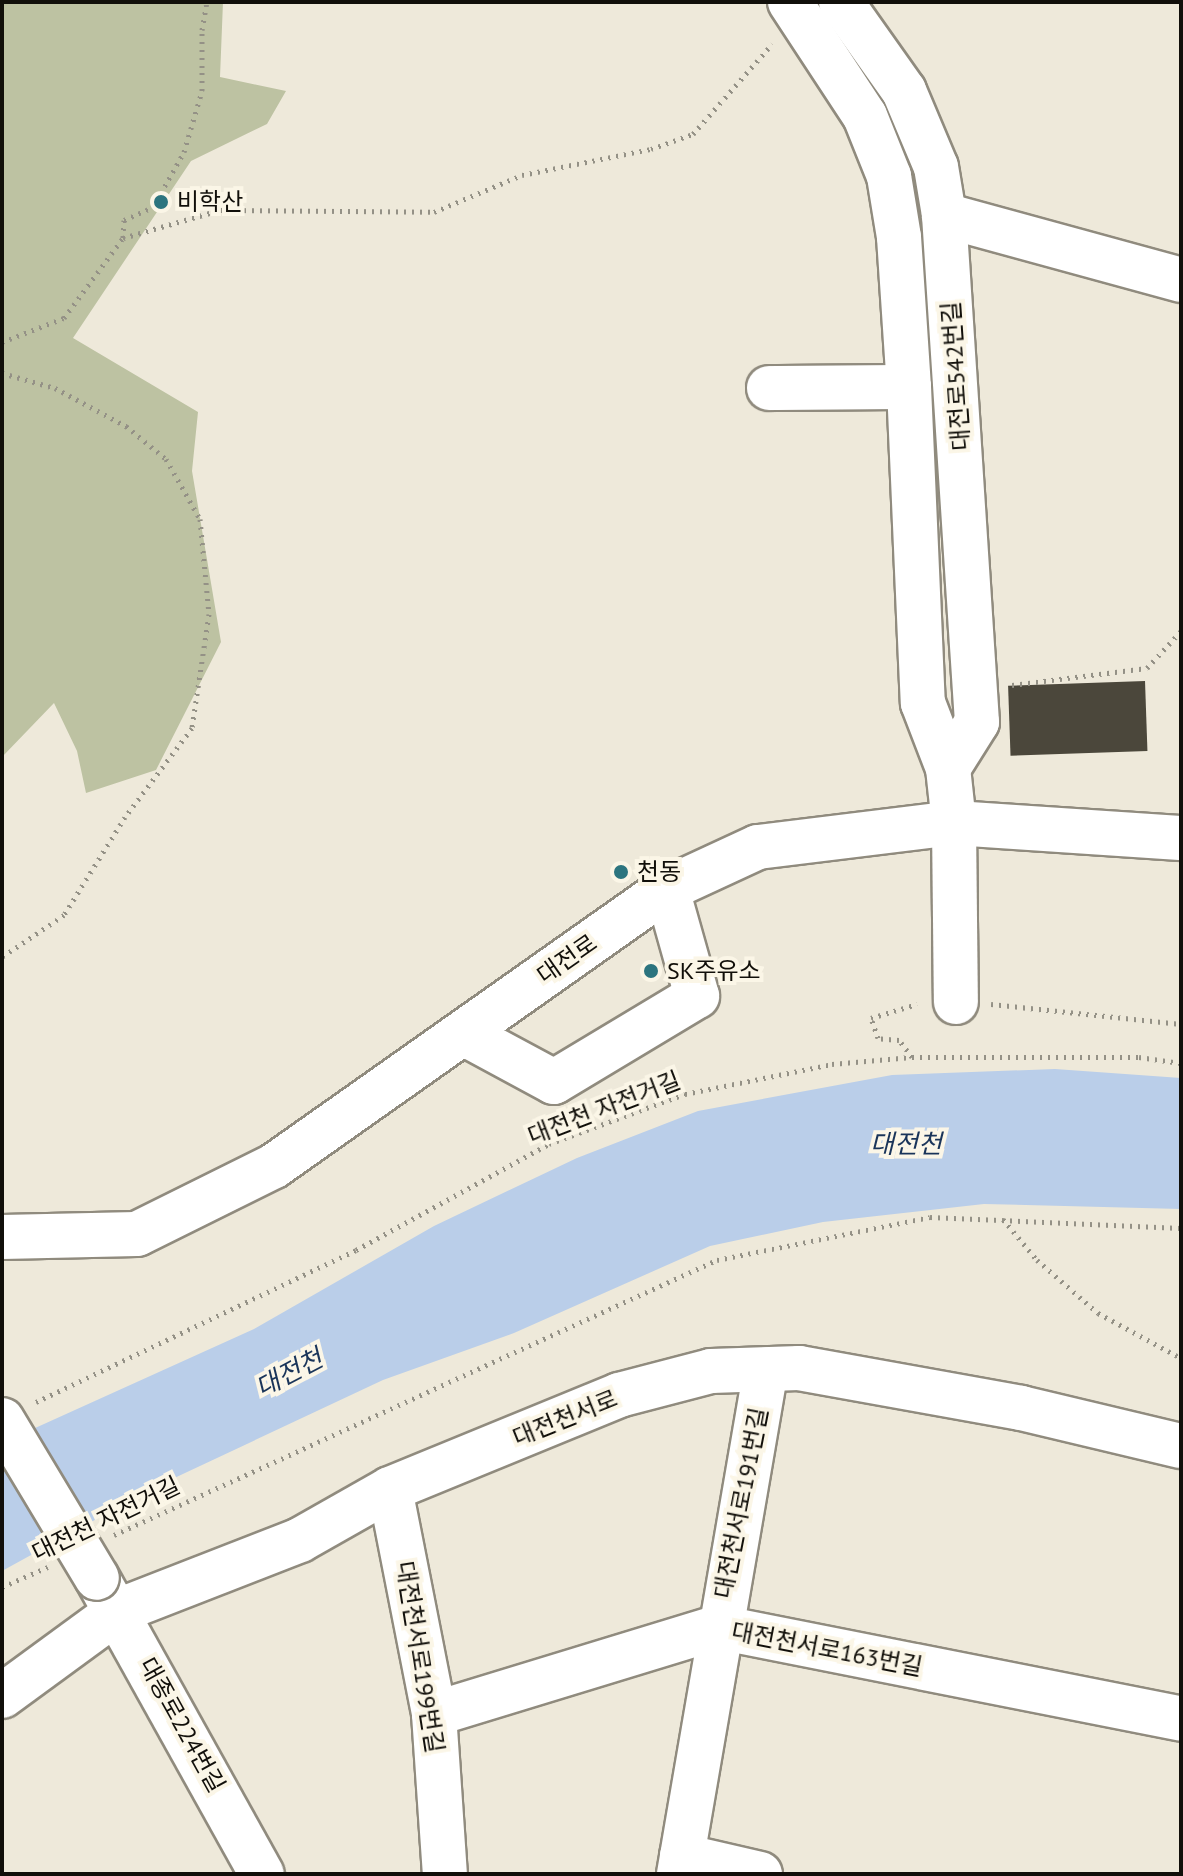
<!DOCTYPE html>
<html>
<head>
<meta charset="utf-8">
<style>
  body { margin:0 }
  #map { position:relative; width:1183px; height:1876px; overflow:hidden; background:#eee9da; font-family:"PT Sans","Noto Sans KR",sans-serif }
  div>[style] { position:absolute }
  .green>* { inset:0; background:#bdc2a2 }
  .water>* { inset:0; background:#bacee9 }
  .building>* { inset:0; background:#4b473b; transform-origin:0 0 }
  .path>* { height:5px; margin-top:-2.5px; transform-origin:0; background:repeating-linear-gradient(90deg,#949186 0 2px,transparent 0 8px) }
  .roads { filter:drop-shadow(2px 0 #908b7e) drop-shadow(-2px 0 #908b7e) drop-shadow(0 2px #908b7e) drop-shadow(0 -2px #908b7e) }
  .minor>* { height:44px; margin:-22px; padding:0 22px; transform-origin:22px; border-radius:22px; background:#fff }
  .major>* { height:44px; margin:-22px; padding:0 22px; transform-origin:22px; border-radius:22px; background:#fff }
  .bridges { filter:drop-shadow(2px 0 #908b7e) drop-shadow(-2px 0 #908b7e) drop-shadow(0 2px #908b7e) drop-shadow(0 -2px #908b7e) }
  .major-bridge>* { height:44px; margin:-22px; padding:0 22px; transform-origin:22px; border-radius:22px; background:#fff }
  .dots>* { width:22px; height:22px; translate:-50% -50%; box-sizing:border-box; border:4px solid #fbf6e7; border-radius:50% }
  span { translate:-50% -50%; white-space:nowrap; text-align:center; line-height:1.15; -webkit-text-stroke:8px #fbf6e7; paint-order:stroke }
  .poi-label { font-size:24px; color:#110f0a }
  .left { translate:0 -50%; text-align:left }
  .street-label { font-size:24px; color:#110f0a }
  .water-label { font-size:26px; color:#193459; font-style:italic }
  .frame { position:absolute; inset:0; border:4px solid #110f0a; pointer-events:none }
</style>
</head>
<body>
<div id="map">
  <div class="green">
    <i style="clip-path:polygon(2px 2px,223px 2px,220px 77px,286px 91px,267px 124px,191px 161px,73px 338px,198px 412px,192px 471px,221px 642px,156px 770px,86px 793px,77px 751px,54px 703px,2px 757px)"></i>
  </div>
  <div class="water">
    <i style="clip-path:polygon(1055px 1069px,1181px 1078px,1181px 1209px,984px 1204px,823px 1222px,710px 1246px,514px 1333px,383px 1380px,153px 1488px,2px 1571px,2px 1443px,254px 1329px,434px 1226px,577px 1158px,698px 1111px,892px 1075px)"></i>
  </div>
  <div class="building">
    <i style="left:1145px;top:681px;width:70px;height:137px;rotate:88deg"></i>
  </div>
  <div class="path">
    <i style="left:123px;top:238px;width:101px;rotate:-16.1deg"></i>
    <i style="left:220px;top:210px;width:214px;rotate:0.5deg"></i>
    <i style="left:434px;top:212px;width:95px;rotate:-22.8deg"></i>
    <i style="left:522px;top:175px;width:132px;rotate:-11.4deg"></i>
    <i style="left:651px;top:149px;width:45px;rotate:-19.7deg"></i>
    <i style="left:693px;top:134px;width:120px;rotate:-48.7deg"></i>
    <i style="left:2px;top:342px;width:66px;rotate:-21.2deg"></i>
    <i style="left:64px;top:318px;width:99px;rotate:-53.6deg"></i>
    <i style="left:123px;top:238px;width:18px;rotate:-87deg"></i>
    <i style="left:124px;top:220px;width:32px;rotate:-24deg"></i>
    <i style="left:153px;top:207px;width:63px;rotate:-60.6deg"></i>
    <i style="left:184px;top:152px;width:64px;rotate:-73.6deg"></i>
    <i style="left:202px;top:91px;width:61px;rotate:-90deg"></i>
    <i style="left:202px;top:30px;width:28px;rotate:-80deg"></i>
    <i style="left:2px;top:373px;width:55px;rotate:15.8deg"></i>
    <i style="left:55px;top:388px;width:81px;rotate:28.2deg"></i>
    <i style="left:126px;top:426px;width:52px;rotate:39.5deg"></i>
    <i style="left:166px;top:459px;width:69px;rotate:60.5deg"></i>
    <i style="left:200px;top:519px;width:95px;rotate:84.6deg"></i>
    <i style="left:209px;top:614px;width:115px;rotate:98.5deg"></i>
    <i style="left:192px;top:728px;width:111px;rotate:127deg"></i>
    <i style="left:125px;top:817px;width:115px;rotate:121.9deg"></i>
    <i style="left:64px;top:915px;width:75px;rotate:145.9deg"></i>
    <i style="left:1012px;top:685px;width:136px;rotate:-7.2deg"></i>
    <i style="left:1147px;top:668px;width:50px;rotate:-47.4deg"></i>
    <i style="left:991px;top:1004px;width:191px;rotate:6deg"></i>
    <i style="left:912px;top:1057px;width:21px;rotate:-127deg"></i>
    <i style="left:899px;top:1040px;width:21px;rotate:-175deg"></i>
    <i style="left:878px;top:1038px;width:21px;rotate:-109deg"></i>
    <i style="left:871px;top:1018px;width:48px;rotate:-16.9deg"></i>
    <i style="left:1003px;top:1219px;width:53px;rotate:50.3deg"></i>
    <i style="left:1037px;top:1260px;width:81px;rotate:41deg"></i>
    <i style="left:1098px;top:1313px;width:94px;rotate:28.5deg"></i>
    <i style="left:36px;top:1402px;width:354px;rotate:-25.4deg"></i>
    <i style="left:356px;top:1250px;width:220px;rotate:-28.8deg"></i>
    <i style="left:549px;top:1144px;width:145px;rotate:-20.2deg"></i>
    <i style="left:685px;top:1094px;width:150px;rotate:-11.5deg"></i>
    <i style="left:832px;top:1064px;width:80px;rotate:-5deg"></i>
    <i style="left:912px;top:1057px;width:227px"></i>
    <i style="left:1139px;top:1057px;width:42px;rotate:8.1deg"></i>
    <i style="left:114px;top:1535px;width:663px;rotate:-24.52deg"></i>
    <i style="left:717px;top:1260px;width:217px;rotate:-11.4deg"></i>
    <i style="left:930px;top:1217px;width:251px;rotate:2.5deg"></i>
    <i style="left:2px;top:1587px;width:50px;rotate:-23.5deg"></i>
  </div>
  <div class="roads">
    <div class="minor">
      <i style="left:944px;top:215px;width:246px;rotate:15.3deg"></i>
      <i style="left:769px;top:388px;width:140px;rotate:-0.4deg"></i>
      <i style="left:954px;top:823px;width:179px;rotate:89.4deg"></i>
      <i style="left:463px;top:1033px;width:103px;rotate:28.3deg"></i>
      <i style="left:554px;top:1082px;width:167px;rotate:-31deg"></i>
      <i style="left:697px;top:996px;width:111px;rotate:-105.7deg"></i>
      <i style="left:390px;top:1489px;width:229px;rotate:78.9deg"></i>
      <i style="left:434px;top:1714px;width:160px;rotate:86.1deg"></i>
      <i style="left:2px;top:1696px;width:144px;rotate:-36.2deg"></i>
      <i style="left:118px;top:1611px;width:195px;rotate:-21.3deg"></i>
      <i style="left:300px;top:1540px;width:103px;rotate:-29.5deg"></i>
      <i style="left:390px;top:1489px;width:248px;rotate:-22.3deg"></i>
      <i style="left:619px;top:1395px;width:95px;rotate:-14.6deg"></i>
      <i style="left:711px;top:1371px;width:88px;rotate:-2deg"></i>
      <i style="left:799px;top:1368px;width:226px;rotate:10.2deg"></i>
      <i style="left:1021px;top:1408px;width:164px;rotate:13.4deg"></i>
      <i style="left:434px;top:1714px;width:297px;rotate:-17deg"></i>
      <i style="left:718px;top:1627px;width:472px;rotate:11.2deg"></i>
      <i style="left:682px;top:1856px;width:80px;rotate:13deg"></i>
      <i style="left:679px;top:1874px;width:512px;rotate:-80.23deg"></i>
    </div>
    <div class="major">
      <i style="left:790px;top:2px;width:136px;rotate:56.7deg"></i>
      <i style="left:865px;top:116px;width:65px;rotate:68.2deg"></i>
      <i style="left:889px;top:176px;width:62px;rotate:80.7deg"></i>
      <i style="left:899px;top:237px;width:150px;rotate:86.2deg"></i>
      <i style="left:909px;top:387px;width:316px;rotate:87.5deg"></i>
      <i style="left:923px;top:703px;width:70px;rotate:69deg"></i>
      <i style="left:948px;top:768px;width:55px;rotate:83.8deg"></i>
      <i style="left:841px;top:2px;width:109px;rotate:54.7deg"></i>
      <i style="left:904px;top:91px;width:82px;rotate:67.2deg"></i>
      <i style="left:936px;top:167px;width:49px;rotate:80.5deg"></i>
      <i style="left:944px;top:215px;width:508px;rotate:86.28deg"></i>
      <i style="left:977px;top:722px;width:54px;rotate:122.2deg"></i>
      <i style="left:2px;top:1237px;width:135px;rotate:-1.3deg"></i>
      <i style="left:137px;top:1234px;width:153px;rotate:-26.4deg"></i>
      <i style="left:274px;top:1166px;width:481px;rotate:-35.2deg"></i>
      <i style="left:667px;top:889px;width:100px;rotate:-24.8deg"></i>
      <i style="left:758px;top:847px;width:197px;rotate:-7deg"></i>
      <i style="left:954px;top:823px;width:227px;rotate:3.8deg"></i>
      <i style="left:97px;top:1578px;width:339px;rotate:60.9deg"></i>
    </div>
  </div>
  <div class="bridges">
    <div class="major-bridge">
      <i style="left:2px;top:1420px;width:184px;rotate:59deg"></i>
    </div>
  </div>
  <div class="dots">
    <i style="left:161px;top:202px;background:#2d757f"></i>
    <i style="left:621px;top:872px;background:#2d757f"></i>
    <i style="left:651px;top:971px;background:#2d757f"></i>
  </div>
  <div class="poi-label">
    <span class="left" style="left:177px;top:202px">비학산</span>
    <span class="left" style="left:637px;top:872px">천동</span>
    <span class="left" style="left:667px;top:971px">SK주유소</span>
  </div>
  <div class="street-label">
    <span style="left:956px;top:376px;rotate:-94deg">대전로542번길</span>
    <span style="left:567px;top:959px;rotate:-35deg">대전로</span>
    <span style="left:604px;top:1108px;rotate:-21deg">대전천 자전거길</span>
    <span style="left:565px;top:1418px;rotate:-22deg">대전천서로</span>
    <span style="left:741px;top:1503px;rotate:-79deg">대전천서로191번길</span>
    <span style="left:106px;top:1519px;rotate:-26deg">대전천 자전거길</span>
    <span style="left:827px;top:1649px;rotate:11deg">대전천서로163번길</span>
    <span style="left:420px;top:1657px;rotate:81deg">대전천서로199번길</span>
    <span style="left:182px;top:1725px;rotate:61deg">대종로224번길</span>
  </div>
  <div class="water-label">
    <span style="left:906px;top:1144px">대전천</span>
    <span style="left:289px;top:1373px;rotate:-28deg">대전천</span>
  </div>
  <div class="frame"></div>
</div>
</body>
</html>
